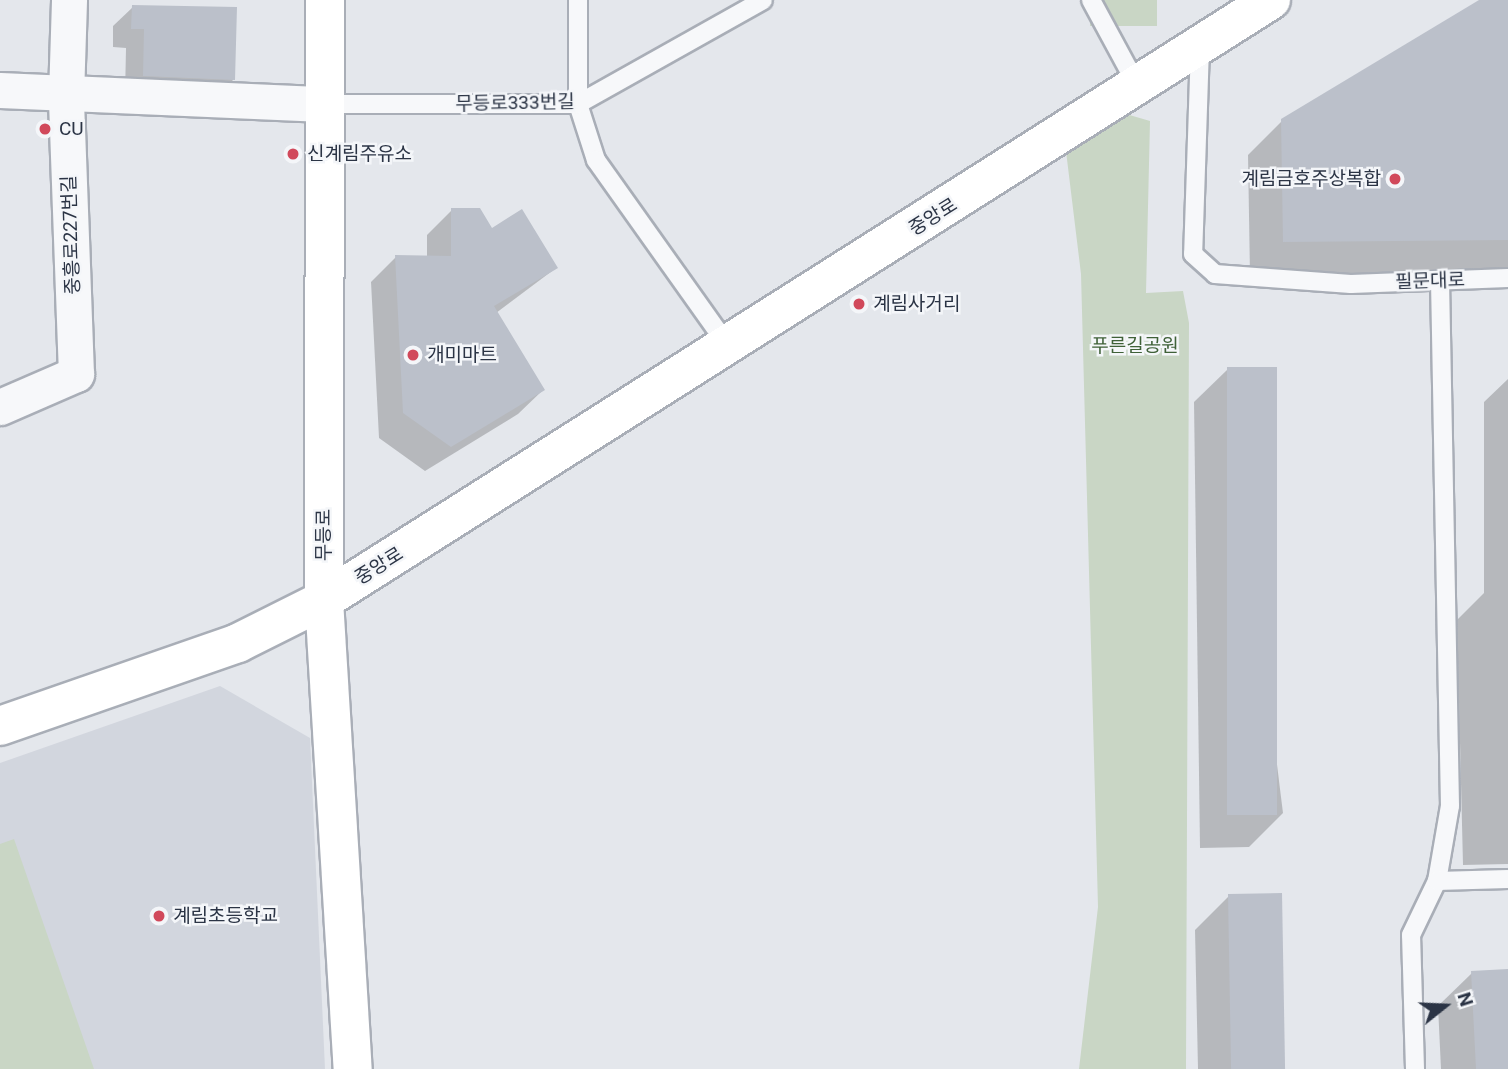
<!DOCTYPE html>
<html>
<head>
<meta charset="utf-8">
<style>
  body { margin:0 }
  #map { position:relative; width:1508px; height:1069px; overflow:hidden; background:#e4e7ec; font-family:Roboto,"Noto Sans KR",sans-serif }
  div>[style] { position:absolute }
  .built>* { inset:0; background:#d2d6de }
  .green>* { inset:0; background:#c9d6c5; transform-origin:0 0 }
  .shadow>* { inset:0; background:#0003 }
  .building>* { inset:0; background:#bbc0ca; transform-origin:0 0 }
  .roads { filter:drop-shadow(2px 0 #a9aeb7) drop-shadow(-2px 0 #a9aeb7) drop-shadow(0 2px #a9aeb7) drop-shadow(0 -2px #a9aeb7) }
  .lane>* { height:18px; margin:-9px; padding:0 9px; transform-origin:9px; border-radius:9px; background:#f7f8fa }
  .street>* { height:35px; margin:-17.5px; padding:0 17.5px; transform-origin:17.5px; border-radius:17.5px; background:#f7f8fa }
  .secondary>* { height:38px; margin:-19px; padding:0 19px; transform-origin:19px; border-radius:19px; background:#fff }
  .dots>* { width:19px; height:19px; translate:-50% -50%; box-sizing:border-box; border:4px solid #f4f6f9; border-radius:50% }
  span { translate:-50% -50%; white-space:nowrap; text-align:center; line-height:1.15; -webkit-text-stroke:5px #f4f6f9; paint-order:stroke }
  .street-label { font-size:19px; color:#2b3445 }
  .poi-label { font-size:19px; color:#2b3445 }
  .left { translate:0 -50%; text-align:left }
  .right { translate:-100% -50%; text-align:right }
  .park-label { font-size:19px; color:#3f6138 }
  .north { position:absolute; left:1410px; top:971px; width:70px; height:70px; -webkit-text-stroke:5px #f4f6f9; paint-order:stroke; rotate:72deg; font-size:19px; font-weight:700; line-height:28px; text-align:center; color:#2b3445 }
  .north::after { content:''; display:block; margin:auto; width:24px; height:32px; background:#2b3445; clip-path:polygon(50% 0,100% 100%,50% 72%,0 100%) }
</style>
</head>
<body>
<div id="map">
  <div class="built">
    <i style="clip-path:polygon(220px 686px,310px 738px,325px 1069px,0 1069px,0 763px)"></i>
  </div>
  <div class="green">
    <i style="left:1090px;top:0;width:67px;height:26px"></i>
    <i style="clip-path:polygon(1126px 114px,1150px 121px,1146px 293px,1183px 291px,1189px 323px,1186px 1069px,1079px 1069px,1098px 907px,1081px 274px,1065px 143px)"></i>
    <i style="clip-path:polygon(14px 839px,94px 1069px,0 1069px,0 844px)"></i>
  </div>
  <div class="shadow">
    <i style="clip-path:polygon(1482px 0,1508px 0,1508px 272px,1250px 275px,1248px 155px,1282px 121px)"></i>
    <i style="clip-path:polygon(133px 7px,234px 79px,215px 98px,125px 95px,126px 48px,113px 47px,113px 26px)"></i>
    <i style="clip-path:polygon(452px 210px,556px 268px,496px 313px,543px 390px,518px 414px,425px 471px,379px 438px,371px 282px,396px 257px,427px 257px,427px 235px)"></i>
    <i style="clip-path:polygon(1228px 369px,1283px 813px,1249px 847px,1200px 848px,1194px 402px)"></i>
    <i style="clip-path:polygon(1508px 379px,1508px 864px,1463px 865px,1457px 620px,1484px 593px,1484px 402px)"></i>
    <i style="clip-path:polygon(1229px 896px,1284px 1069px,1198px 1069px,1195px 930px)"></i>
    <i style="clip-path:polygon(1508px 971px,1508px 1069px,1441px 1069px,1438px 1006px,1472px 973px)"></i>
  </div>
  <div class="building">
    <i style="clip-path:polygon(1479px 0,1508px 0,1508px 240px,1283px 242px,1281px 119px)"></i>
    <i style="clip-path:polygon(132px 5px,237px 7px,235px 80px,143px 76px,144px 29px,131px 29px)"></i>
    <i style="clip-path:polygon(451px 208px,480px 208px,492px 228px,522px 209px,558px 268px,494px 306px,545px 390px,451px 447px,403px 413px,395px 255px,451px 256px)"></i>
    <i style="left:1227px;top:367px;width:50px;height:448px"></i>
    <i style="left:1282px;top:893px;width:176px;height:54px;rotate:89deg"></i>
    <i style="clip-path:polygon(1508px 969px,1508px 1069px,1476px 1069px,1471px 971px)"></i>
  </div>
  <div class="roads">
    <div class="lane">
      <i style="left:578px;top:0;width:104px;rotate:90deg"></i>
      <i style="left:578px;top:104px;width:59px;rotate:72.2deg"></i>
      <i style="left:596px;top:160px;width:228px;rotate:54.6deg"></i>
      <i style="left:1091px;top:0;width:99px;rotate:61.6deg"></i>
      <i style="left:1200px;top:47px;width:207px;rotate:91.9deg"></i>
      <i style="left:1193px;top:254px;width:30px;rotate:42deg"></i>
      <i style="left:1215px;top:274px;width:136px;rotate:4.2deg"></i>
      <i style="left:1351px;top:284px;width:157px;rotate:-2.2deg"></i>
      <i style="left:324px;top:104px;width:254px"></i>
      <i style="left:578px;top:104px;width:212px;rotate:-29.3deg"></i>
      <i style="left:1437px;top:881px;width:76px;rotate:-80.2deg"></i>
      <i style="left:1450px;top:806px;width:525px;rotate:-91.09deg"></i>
      <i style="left:1415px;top:1069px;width:134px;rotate:-91.7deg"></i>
      <i style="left:1411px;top:935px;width:60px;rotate:-64.3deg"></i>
      <i style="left:1437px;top:881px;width:71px;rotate:-1.6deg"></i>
    </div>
    <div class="street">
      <i style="left:0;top:90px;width:324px;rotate:2.5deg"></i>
      <i style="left:0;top:407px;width:83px;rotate:-23.5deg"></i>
      <i style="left:76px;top:374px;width:278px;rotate:-92.1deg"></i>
      <i style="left:66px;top:96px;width:96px;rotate:-88.2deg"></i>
    </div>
    <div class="secondary">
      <i style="left:325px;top:0;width:600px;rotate:90.1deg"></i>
      <i style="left:324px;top:600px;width:470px;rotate:86.5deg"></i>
      <i style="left:0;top:726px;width:252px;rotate:-19.2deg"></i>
      <i style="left:238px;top:643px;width:96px;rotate:-26.6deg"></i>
      <i style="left:324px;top:600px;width:1121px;rotate:-32.36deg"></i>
    </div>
  </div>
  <div class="dots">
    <i style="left:45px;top:129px;background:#d1495b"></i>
    <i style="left:293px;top:154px;background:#d1495b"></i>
    <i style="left:1395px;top:179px;background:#d1495b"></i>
    <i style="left:859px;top:304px;background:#d1495b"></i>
    <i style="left:413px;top:355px;background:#d1495b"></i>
    <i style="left:159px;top:916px;background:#d1495b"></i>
  </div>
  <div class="street-label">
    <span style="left:515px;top:103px;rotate:-1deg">무등로333번길</span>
    <span style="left:933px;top:217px;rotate:-32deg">중앙로</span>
    <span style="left:71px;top:235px;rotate:-92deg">중흥로227번길</span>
    <span style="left:1430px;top:281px;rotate:-2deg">필문대로</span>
    <span style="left:324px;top:535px;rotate:-90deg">무등로</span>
    <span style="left:379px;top:566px;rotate:-32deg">중앙로</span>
  </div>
  <div class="poi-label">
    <span class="left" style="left:59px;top:129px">CU</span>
    <span class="left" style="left:307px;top:154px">신계림주유소</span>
    <span class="right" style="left:1381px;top:179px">계림금호주상복합</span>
    <span class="left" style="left:873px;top:304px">계림사거리</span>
    <span class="left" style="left:427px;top:355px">개미마트</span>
    <span class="left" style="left:173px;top:916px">계림초등학교</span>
  </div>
  <div class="park-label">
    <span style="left:1135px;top:346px">푸른길공원</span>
  </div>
  <div class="north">N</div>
</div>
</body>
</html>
